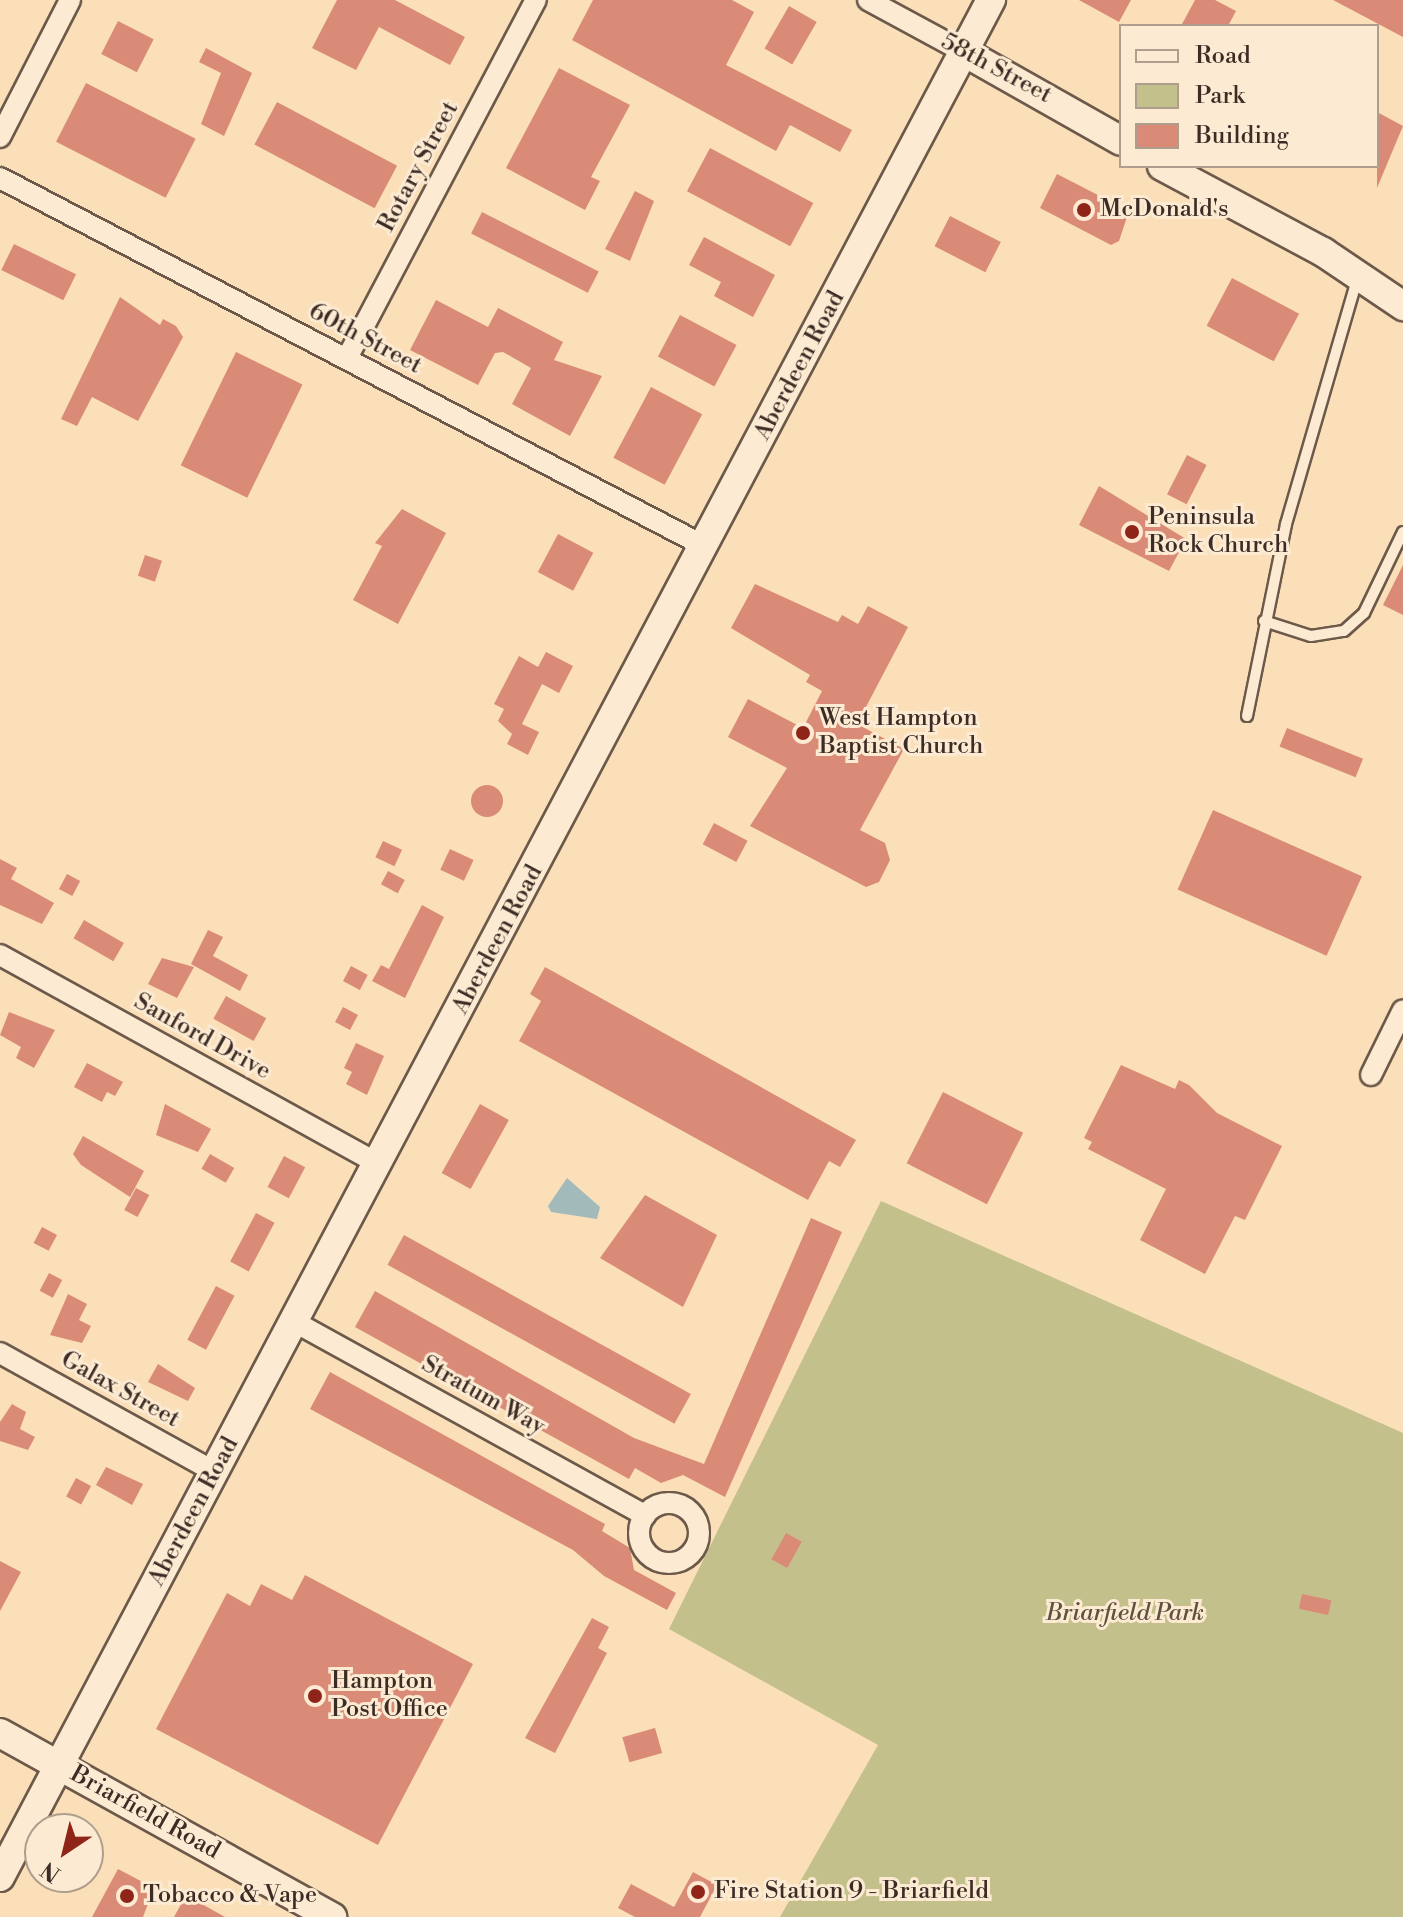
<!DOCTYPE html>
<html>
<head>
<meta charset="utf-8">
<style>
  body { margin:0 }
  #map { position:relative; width:1403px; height:1917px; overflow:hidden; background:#fadfb9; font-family:"Libre Bodoni",serif }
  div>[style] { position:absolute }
  .green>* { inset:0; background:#c3c08c }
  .water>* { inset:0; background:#a3baba }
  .building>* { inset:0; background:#d98b78; transform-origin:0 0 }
  .round { border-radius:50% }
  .roads { filter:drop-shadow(2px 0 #6c594a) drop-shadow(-2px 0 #6c594a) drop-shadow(0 2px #6c594a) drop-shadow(0 -2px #6c594a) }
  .lane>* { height:10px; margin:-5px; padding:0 5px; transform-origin:5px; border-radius:5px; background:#fcead2 }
  .street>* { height:20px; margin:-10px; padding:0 10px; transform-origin:10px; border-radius:10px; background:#fcead2 }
  .street>.ring { margin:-10px; padding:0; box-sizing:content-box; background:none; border:20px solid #fcead2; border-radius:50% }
  .secondary>* { height:28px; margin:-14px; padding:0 14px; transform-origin:14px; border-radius:14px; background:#fcead2 }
  .dots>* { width:22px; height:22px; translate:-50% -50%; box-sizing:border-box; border:4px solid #fcead2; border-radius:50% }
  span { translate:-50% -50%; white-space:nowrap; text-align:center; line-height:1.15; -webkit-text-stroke:6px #fcead2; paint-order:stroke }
  .street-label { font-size:24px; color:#3c2c25 }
  .poi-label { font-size:24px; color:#3c2c25 }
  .left { translate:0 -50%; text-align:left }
  .park-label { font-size:24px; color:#5e513f; font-style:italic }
  .legend { position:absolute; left:1119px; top:24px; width:260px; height:144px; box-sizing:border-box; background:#fcead2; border:2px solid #af9e8d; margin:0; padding:10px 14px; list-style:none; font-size:24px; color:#3c2c25 }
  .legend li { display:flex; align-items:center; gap:16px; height:40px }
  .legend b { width:40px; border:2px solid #af9e8d }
  .north { position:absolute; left:24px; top:1813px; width:80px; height:80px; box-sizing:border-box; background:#fcead2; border:2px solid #af9e8d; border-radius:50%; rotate:215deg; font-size:22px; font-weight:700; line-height:32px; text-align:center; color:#3c2c25 }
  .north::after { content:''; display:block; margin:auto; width:28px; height:36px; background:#8f2418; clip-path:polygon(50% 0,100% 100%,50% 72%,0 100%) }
</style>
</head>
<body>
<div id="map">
  <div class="green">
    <i style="clip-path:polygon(881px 1201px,1403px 1433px,1403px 1917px,780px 1917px,878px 1745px,669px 1629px)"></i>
  </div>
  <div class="water">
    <i style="clip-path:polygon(567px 1178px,600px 1207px,597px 1219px,551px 1212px,548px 1206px)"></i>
  </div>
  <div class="building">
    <i style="clip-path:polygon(337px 0,395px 0,465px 37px,450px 65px,379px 27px,356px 70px,312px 48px)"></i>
    <i style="clip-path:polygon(593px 0,732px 0,754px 12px,726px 65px,852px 130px,840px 152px,790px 125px,776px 151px,572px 40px)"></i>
    <i style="clip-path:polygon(1079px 0,1131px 0,1119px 22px)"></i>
    <i style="clip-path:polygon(1195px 0,1215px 0,1236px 11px,1228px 26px,1181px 26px)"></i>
    <i style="clip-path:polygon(1333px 0,1403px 0,1403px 37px)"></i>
    <i style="left:789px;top:6px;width:32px;height:49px;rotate:30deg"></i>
    <i style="left:118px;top:21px;width:40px;height:37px;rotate:27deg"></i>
    <i style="clip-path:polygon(206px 48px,252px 73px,224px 136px,201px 124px,221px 73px,199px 62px)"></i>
    <i style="clip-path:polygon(559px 68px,630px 105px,591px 177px,600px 181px,585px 210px,506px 168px)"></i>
    <i style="left:86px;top:83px;width:123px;height:66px;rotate:27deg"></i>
    <i style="left:277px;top:102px;width:136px;height:48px;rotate:28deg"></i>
    <i style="clip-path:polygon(1377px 112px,1403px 126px,1377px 188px)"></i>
    <i style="left:710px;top:148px;width:117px;height:49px;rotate:28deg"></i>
    <i style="clip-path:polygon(1057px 174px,1129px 211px,1119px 241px,1111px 245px,1040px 208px)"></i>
    <i style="clip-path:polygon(635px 191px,654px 201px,630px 261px,605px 249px)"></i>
    <i style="left:482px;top:212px;width:131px;height:24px;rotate:27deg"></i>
    <i style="left:950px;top:216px;width:57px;height:34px;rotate:27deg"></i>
    <i style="clip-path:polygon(704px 237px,775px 275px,753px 317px,714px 296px,721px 282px,689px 265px)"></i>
    <i style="left:14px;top:244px;width:69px;height:29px;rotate:26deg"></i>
    <i style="left:1232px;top:278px;width:76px;height:54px;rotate:28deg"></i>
    <i style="clip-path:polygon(120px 297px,160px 325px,163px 319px,176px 326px,183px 337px,138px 421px,92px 397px,77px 426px,61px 419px)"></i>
    <i style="clip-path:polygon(436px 300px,488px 327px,498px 308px,563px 342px,554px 360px,602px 376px,570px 436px,512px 404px,531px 368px,503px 352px,495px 353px,478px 385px,410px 350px)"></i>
    <i style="left:680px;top:315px;width:64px;height:47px;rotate:28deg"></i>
    <i style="left:236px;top:352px;width:74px;height:126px;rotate:26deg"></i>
    <i style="left:651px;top:387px;width:58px;height:80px;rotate:28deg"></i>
    <i style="left:1187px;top:455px;width:22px;height:44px;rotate:27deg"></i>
    <i style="clip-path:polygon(1099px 486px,1186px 539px,1169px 571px,1079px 525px)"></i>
    <i style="clip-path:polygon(402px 509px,446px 533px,398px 624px,353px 600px,382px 546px,375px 543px)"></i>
    <i style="left:558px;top:534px;width:40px;height:43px;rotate:28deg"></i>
    <i style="left:145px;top:555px;width:18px;height:22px;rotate:19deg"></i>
    <i style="clip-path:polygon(1403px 565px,1403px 615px,1383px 605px)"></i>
    <i style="clip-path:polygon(755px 584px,838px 622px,842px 615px,858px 624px,868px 606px,908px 627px,857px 724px,904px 749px,860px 830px,885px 843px,890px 860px,879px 882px,866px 887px,750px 826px,787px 768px,728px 737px,748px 699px,803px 728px,822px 691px,806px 682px,810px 675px,731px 628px)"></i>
    <i style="clip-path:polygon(546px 652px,573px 666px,559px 693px,542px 684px,522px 724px,539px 732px,528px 755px,507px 744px,512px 734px,498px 721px,504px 709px,494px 704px,519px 656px,538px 667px)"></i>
    <i style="left:1287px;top:728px;width:82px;height:20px;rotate:22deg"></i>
    <i class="round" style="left:471px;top:785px;width:32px;height:32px"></i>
    <i style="left:1213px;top:810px;width:163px;height:87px;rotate:24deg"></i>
    <i style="left:714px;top:823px;width:38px;height:24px;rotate:28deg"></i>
    <i style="left:383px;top:841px;width:21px;height:18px;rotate:25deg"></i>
    <i style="left:450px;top:849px;width:26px;height:23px;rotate:25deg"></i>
    <i style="clip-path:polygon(0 859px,17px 868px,11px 879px,54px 903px,42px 924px,0 905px)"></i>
    <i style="left:388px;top:871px;width:19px;height:15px;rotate:28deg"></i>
    <i style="left:67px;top:874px;width:15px;height:17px;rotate:28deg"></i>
    <i style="clip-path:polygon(422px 905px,444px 917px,405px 998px,372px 981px,381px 965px,389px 969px)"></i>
    <i style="left:84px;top:920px;width:46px;height:21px;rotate:30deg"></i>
    <i style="clip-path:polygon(208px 930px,223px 937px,213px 956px,248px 975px,240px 991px,191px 964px)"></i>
    <i style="clip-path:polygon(162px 958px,194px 967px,177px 998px,148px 984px)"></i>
    <i style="left:351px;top:966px;width:19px;height:17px;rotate:28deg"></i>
    <i style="clip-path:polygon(545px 967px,856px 1140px,840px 1167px,829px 1161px,808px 1200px,519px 1041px,541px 1001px,530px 994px)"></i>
    <i style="left:226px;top:996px;width:46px;height:26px;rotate:29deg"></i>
    <i style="left:343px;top:1007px;width:17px;height:17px;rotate:28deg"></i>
    <i style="clip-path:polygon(9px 1012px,55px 1030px,34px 1068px,16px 1058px,21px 1047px,0 1035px)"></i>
    <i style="clip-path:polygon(356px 1043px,384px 1056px,367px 1095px,346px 1084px,352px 1072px,344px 1068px)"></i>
    <i style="clip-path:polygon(87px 1063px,123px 1082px,115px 1096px,107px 1092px,102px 1102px,74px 1087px)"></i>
    <i style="clip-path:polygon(1121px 1065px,1175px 1089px,1179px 1080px,1189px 1085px,1217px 1113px,1282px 1146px,1245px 1220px,1235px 1216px,1205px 1274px,1140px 1240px,1166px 1189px,1088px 1149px,1092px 1142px,1084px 1138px)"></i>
    <i style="left:943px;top:1092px;width:90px;height:80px;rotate:27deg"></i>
    <i style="clip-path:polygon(165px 1104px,211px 1129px,198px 1152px,156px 1135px)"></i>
    <i style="left:480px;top:1104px;width:33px;height:79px;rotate:29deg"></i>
    <i style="clip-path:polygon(83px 1136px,144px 1171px,130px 1197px,81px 1165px,73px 1154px)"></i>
    <i style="left:210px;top:1154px;width:28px;height:17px;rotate:30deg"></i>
    <i style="left:284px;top:1156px;width:24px;height:35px;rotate:28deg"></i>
    <i style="left:136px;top:1188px;width:15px;height:25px;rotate:28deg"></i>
    <i style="clip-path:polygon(645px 1195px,717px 1235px,683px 1307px,600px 1258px)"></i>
    <i style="left:256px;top:1213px;width:21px;height:55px;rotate:28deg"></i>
    <i style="clip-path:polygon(811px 1218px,842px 1232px,725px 1497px,683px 1475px,661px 1483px,635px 1468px,629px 1479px,355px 1327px,375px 1291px,634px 1438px,704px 1464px)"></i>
    <i style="left:42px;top:1227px;width:17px;height:18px;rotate:28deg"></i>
    <i style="left:404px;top:1235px;width:328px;height:34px;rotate:29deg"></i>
    <i style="left:49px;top:1273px;width:15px;height:20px;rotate:28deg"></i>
    <i style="left:216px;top:1286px;width:21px;height:61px;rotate:28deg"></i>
    <i style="clip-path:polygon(68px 1294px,87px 1304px,79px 1320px,91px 1326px,82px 1343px,50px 1335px)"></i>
    <i style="clip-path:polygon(158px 1364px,195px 1388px,188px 1401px,148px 1382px)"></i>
    <i style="clip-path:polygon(330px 1372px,605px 1524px,602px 1531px,630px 1548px,634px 1570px,676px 1593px,667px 1610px,604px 1576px,573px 1550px,310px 1409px)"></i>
    <i style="clip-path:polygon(12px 1404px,26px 1412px,20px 1429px,35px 1437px,28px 1450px,0 1441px,0 1422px)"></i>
    <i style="clip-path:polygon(106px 1467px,143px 1484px,132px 1505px,96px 1485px)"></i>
    <i style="left:76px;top:1478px;width:17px;height:21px;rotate:28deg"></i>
    <i style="left:786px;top:1533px;width:18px;height:30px;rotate:29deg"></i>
    <i style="clip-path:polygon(0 1561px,21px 1572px,0 1611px)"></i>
    <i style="clip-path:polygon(305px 1575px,473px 1664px,378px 1845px,156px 1729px,227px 1593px,250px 1606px,261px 1584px,292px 1600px)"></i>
    <i style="left:1302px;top:1594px;width:30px;height:15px;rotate:12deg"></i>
    <i style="clip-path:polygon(592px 1618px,609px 1627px,598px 1648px,607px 1653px,555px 1753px,525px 1738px)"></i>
    <i style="left:655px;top:1728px;width:26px;height:34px;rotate:74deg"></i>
    <i style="clip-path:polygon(118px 1869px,154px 1888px,143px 1917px,92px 1917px)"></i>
    <i style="clip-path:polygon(693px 1872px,717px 1885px,700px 1917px,635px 1917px,618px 1908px,631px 1884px,674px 1907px)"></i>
    <i style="clip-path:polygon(186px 1895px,193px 1899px,225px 1917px,174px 1917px)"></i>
  </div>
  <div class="roads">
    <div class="lane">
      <i style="left:1264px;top:621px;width:49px;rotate:17.7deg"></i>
      <i style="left:1311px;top:636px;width:33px;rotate:-9deg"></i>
      <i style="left:1344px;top:631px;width:27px;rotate:-42deg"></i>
      <i style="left:1364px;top:613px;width:90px;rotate:-64.3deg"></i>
      <i style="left:1247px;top:716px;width:196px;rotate:-78.5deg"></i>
      <i style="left:1286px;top:524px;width:255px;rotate:-73.8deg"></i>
    </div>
    <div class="street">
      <i style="left:868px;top:0;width:109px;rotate:28.4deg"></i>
      <i style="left:0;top:137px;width:154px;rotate:-62.9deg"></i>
      <i style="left:0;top:178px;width:797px;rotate:27.59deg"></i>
      <i style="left:347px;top:358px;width:405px;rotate:-62.2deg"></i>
      <i style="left:0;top:955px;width:433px;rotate:28.9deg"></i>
      <i style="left:1371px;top:1075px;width:72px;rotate:-63.8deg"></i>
      <i style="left:295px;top:1322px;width:400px;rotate:28.9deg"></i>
      <i style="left:0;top:1353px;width:246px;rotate:29deg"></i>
      <i class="ring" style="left:639px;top:1503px;width:40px;height:40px"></i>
    </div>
    <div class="secondary">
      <i style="left:964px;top:52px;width:180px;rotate:29.5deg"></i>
      <i style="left:1162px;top:166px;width:183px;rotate:28.1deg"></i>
      <i style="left:1323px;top:252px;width:97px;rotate:34deg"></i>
      <i style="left:0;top:1733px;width:380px;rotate:29deg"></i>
      <i style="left:0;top:1877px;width:2123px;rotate:-62.17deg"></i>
    </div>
  </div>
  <div class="dots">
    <i style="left:1084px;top:210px;background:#8f2418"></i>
    <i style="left:1132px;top:532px;background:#8f2418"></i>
    <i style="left:803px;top:733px;background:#8f2418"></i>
    <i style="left:315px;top:1696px;background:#8f2418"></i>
    <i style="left:698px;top:1892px;background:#8f2418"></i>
    <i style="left:127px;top:1896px;background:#8f2418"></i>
  </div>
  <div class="street-label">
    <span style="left:996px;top:69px;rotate:28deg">58th Street</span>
    <span style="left:419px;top:167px;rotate:-62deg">Rotary Street</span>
    <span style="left:365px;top:339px;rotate:28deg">60th Street</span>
    <span style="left:800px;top:366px;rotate:-62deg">Aberdeen Road</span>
    <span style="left:498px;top:940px;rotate:-62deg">Aberdeen Road</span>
    <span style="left:202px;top:1037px;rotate:29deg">Sanford Drive</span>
    <span style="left:120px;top:1390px;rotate:29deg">Galax Street</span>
    <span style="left:483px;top:1396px;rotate:29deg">Stratum Way</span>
    <span style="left:194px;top:1512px;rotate:-62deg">Aberdeen Road</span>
    <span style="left:145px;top:1813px;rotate:29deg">Briarfield Road</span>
  </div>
  <div class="poi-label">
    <span class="left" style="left:1100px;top:210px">McDonald's</span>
    <span class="left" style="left:1148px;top:532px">Peninsula<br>Rock Church</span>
    <span class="left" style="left:819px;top:733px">West Hampton<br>Baptist Church</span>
    <span class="left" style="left:331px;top:1696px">Hampton<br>Post Office</span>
    <span class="left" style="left:714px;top:1892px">Fire Station 9 - Briarfield</span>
    <span class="left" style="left:143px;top:1896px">Tobacco &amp; Vape</span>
  </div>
  <div class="park-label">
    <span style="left:1125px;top:1614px">Briarfield Park</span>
  </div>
  <ul class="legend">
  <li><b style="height:10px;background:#fcead2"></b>Road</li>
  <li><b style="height:22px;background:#c3c08c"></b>Park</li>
  <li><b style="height:22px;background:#d98b78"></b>Building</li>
  </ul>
  <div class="north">N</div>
</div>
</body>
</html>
